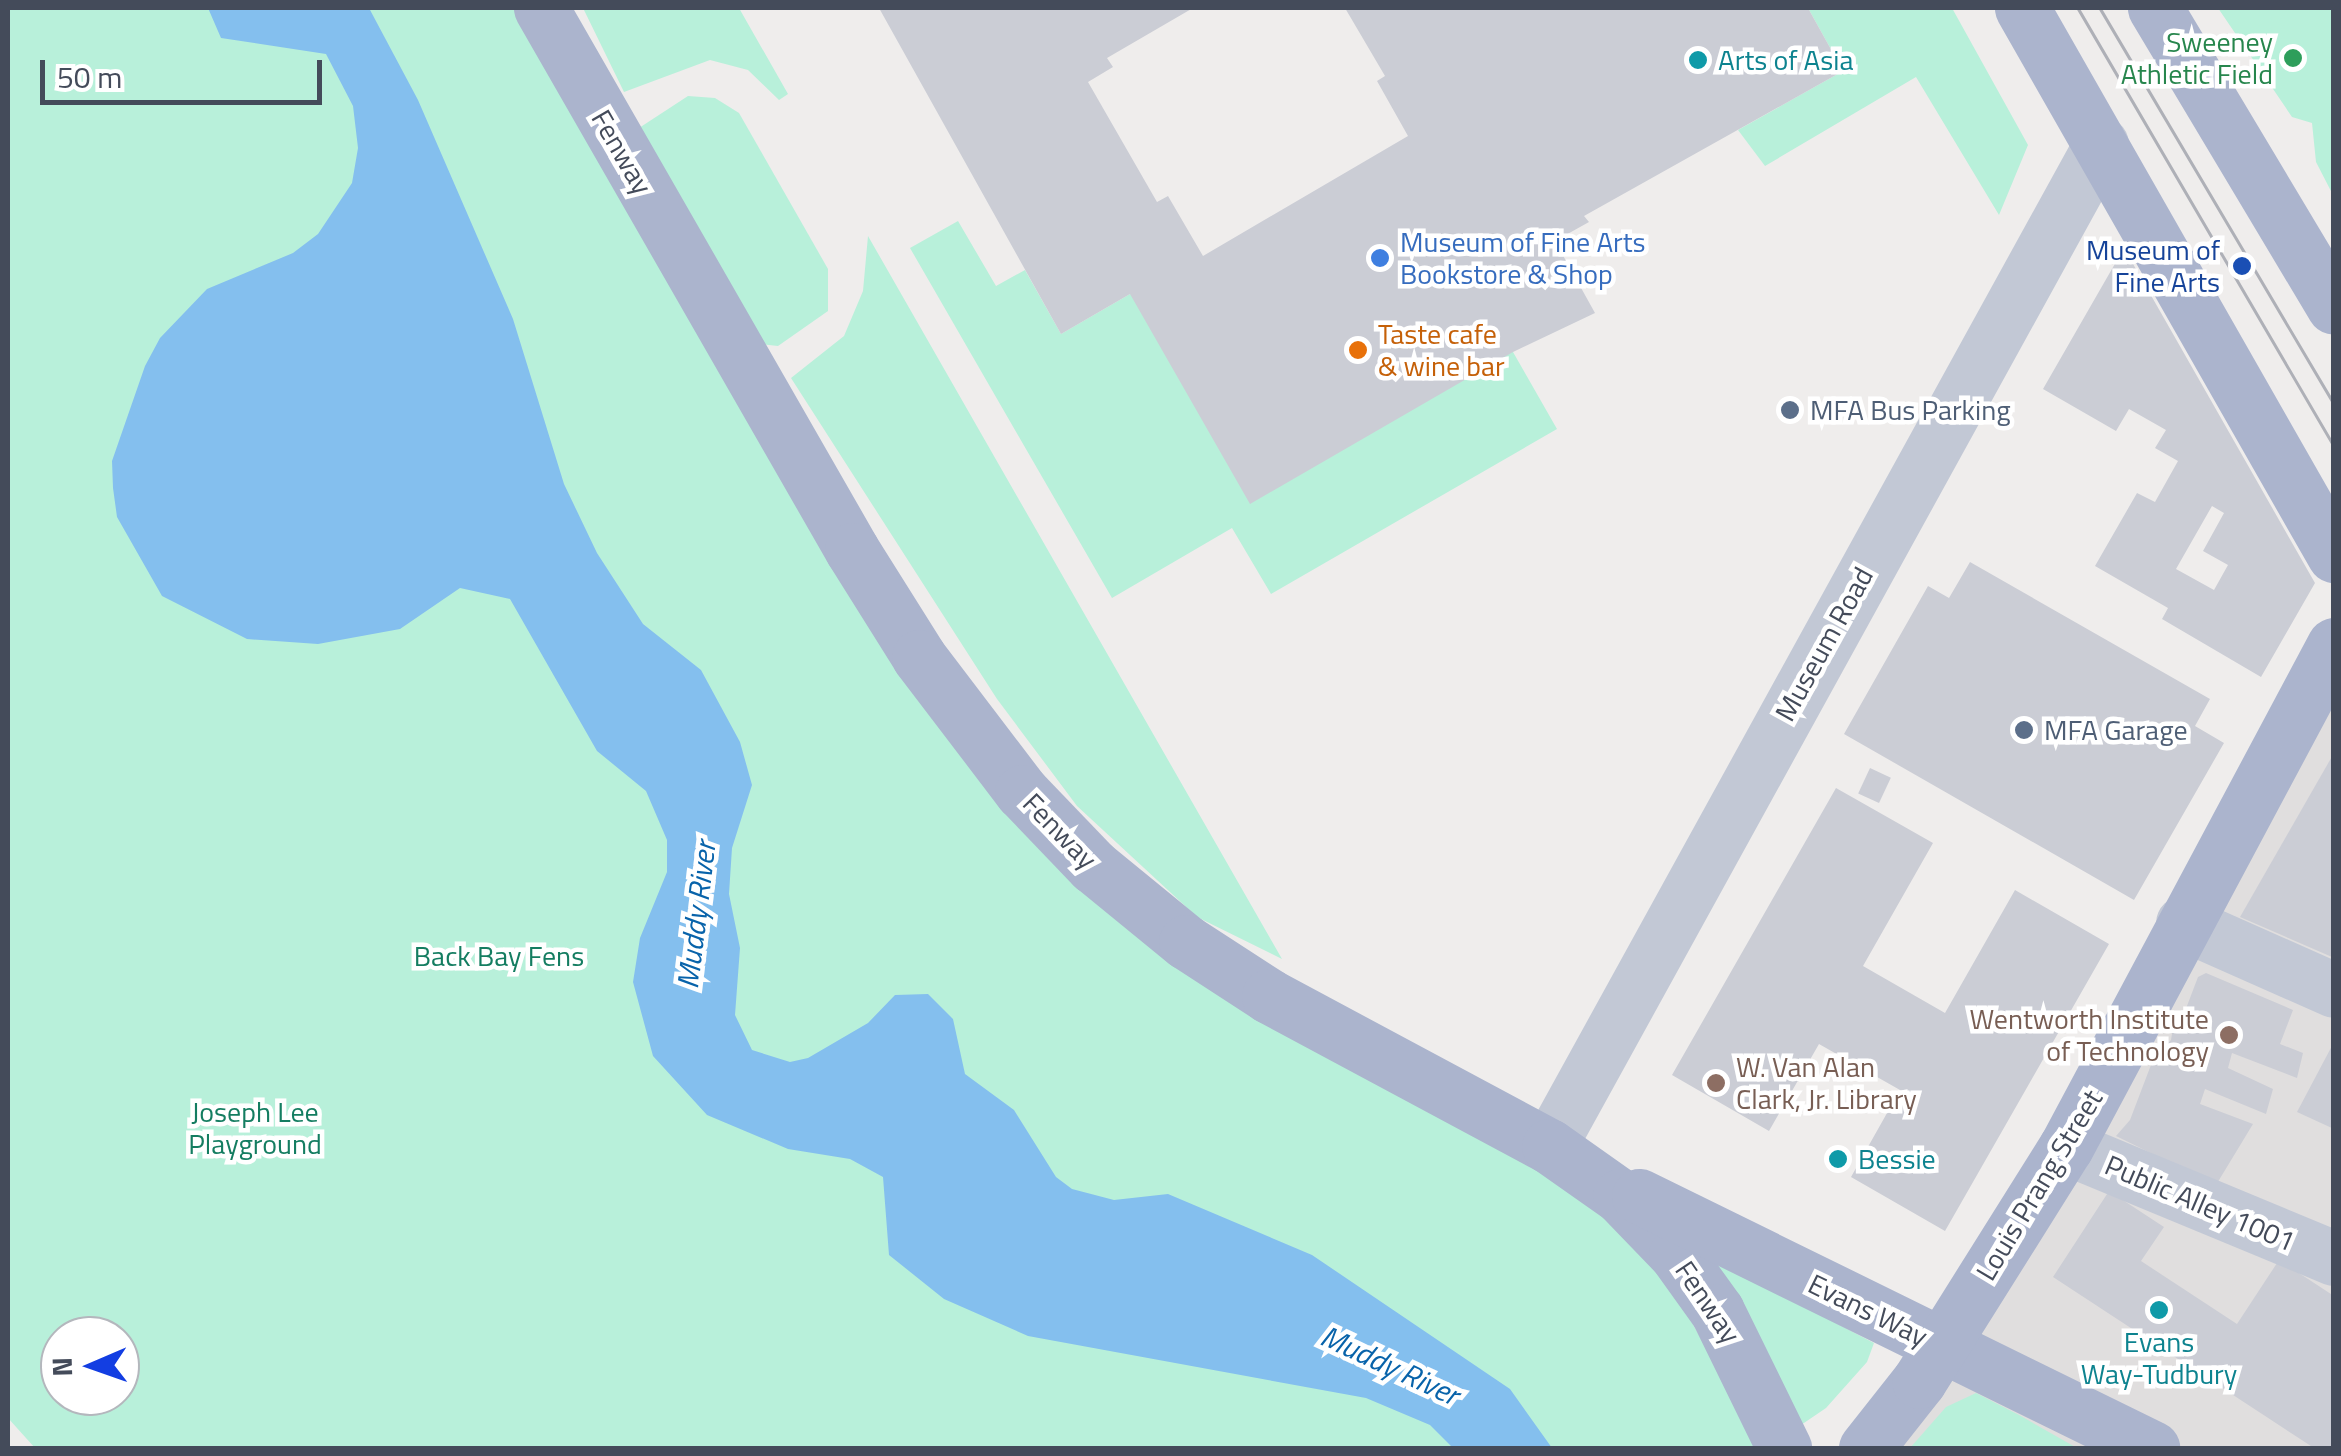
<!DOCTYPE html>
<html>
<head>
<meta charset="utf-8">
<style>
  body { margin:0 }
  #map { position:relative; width:2341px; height:1456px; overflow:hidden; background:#efedec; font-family:"Titillium Web",sans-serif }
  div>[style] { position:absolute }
  .education>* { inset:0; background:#e0dede }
  .green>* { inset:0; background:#b8f0da }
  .water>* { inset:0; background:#84bfee }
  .building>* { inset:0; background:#cbcdd5; transform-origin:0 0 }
  .minor>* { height:55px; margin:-27.5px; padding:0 27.5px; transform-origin:27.5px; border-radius:27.5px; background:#c2c8d5 }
  .major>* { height:55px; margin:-27.5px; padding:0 27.5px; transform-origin:27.5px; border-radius:27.5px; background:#abb4cd }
  .tram>* { height:2.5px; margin:-1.25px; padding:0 1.25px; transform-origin:1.25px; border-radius:1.25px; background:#aeb0b7 }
  .dots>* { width:28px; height:28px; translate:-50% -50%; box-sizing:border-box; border:5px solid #fff; border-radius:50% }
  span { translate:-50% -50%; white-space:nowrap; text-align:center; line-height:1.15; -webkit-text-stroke:9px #fff; paint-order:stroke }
  .leisure-label { font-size:28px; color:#27864d }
  .right { translate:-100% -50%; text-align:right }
  .culture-label { font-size:28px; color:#0d838f }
  .left { translate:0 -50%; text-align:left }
  .street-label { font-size:28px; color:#444b5a }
  .shop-label { font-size:28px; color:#366cbe }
  .transit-label { font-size:28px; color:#164399 }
  .food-label { font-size:28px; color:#c56008 }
  .service-label { font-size:28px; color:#4e5e75 }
  .park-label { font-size:28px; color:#147d61 }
  .education-label { font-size:28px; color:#785e54 }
  .water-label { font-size:30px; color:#0863aa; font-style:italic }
  .frame { position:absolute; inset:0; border:10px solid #444b5a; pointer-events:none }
  .north { position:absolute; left:40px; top:1316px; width:100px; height:100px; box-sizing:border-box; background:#fff; border:2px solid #b4b7bd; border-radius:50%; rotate:268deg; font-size:28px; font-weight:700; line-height:40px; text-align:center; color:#444b5a }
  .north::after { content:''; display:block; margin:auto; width:35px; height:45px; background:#133ee2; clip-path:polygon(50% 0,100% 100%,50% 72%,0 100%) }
  .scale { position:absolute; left:40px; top:60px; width:282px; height:45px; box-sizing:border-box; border:5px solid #444b5a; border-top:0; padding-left:12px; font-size:30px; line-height:35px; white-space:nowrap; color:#444b5a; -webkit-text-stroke:8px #fff; paint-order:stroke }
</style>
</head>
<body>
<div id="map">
  <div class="education">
    <i style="clip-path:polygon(2333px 645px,2333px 1448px,1866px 1448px)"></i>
  </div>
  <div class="green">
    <i style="clip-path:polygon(evenodd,8px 8px,514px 8px,571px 113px,957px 747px,1567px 1185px,1620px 1231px,1667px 1277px,1761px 1448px,35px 1448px,8px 1418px,8px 8px,60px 1336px,120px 1336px,120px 1396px,60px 1396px,60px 1336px)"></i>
    <i style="clip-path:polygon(583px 8px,739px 8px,788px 94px,779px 100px,748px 70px,710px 60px,624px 92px)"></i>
    <i style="clip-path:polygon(1808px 8px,1952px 8px,2028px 145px,1999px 215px,1916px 77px,1765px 166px,1738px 130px,1843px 71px)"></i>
    <i style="clip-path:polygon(2218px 8px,2333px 8px,2333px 195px,2316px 162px,2312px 123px,2292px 117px)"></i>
    <i style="clip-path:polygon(688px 96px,715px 98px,739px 113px,828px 269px,828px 311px,778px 346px,760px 344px,639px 128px)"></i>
    <i style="clip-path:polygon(958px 221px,996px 286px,1025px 270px,1061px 334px,1130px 294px,1513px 352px,1557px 429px,1271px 594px,1232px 528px,1112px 598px,910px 248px)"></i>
    <i style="clip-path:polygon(868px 236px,1282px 959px,1197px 917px,1077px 806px,997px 699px,791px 378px,844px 336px,863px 291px)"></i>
    <i style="clip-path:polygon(1705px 1255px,1874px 1343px,1867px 1362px,1826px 1408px,1801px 1425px,1759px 1336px)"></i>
    <i style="clip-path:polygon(1976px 1393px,2019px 1415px,2077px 1448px,1910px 1448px,1946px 1407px)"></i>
  </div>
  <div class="water">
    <i style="clip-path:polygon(208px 8px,369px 8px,418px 100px,513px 319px,564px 484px,597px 553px,643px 624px,701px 670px,740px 742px,752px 785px,732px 848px,729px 894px,740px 948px,735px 1015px,752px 1050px,790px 1062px,808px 1058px,868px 1023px,895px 995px,928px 994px,953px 1019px,965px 1074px,1014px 1110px,1056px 1177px,1072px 1189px,1114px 1200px,1168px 1194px,1312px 1255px,1510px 1389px,1552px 1448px,1453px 1448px,1430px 1425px,1366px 1398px,1028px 1336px,944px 1299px,889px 1255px,883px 1177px,850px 1159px,788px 1149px,707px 1115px,653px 1056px,633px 982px,640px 938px,667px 872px,667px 840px,646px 791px,597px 751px,510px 599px,460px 588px,400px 629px,318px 644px,247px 639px,162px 596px,117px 517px,113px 488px,112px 461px,145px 366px,160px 338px,207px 289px,293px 253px,318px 234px,352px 183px,358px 148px,353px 106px,326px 54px,221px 38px)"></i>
  </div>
  <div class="building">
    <i style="clip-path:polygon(879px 8px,1193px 8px,1107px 58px,1113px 67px,1088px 82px,1157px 202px,1168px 196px,1203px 256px,1408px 136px,1377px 81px,1385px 76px,1345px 8px,1808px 8px,1843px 71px,1584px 216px,1589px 222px,1555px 241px,1595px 313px,1513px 352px,1250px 504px,1130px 294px,1061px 334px)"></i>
    <i style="clip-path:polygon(evenodd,2124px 248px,2315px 583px,2261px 677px,2162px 619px,2168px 608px,2095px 566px,2137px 493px,2155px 502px,2178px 461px,2155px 448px,2166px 430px,2129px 409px,2116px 431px,2043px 389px,2124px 248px,2212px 506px,2224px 513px,2203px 551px,2228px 565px,2214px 590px,2176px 569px,2212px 506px)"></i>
    <i style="clip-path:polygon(1970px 562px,2210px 699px,2195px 726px,2224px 743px,2134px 900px,1844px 734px,1928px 586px,1949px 598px)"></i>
    <i style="clip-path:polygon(2334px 753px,2334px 954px,2332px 957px,2240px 917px)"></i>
    <i style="left:1870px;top:768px;width:23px;height:28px;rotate:25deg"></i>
    <i style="clip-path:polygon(1836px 788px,1933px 843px,1863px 966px,1945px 1013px,2015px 890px,2109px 944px,1945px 1231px,1851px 1177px,1900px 1090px,1819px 1044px,1769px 1131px,1672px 1075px)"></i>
    <i style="clip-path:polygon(2206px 973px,2293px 1010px,2280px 1044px,2303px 1053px,2297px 1078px,2232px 1053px,2228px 1068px,2273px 1089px,2266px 1114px,2205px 1089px,2200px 1104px,2253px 1124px,2216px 1185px,2116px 1136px,2130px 1120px,2154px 1057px,2171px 1040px,2174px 1022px,2182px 1019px,2198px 977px)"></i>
    <i style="clip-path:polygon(2334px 1042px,2334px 1129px,2297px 1112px)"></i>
    <i style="clip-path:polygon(2109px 1191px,2164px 1227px,2141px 1261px,2237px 1324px,2279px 1260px,2334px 1296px,2334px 1448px,2314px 1448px,2053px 1277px)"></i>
  </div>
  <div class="minor">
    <i style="left:2183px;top:923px;width:165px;rotate:23.9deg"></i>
    <i style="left:1549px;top:1146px;width:1144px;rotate:-61.15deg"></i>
    <i style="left:2066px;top:1147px;width:290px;rotate:22.5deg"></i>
  </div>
  <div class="major">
    <i style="left:541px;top:8px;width:625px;rotate:60.15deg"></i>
    <i style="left:852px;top:550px;width:126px;rotate:57.9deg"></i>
    <i style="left:919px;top:657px;width:170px;rotate:52.7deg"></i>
    <i style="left:1022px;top:792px;width:103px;rotate:46.2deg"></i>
    <i style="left:1093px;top:866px;width:120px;rotate:39.3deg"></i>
    <i style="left:1186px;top:942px;width:99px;rotate:33deg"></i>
    <i style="left:1269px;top:996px;width:318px;rotate:28.2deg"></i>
    <i style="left:1549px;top:1146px;width:87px;rotate:35.2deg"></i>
    <i style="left:1620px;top:1196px;width:81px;rotate:46deg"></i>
    <i style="left:1676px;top:1254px;width:70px;rotate:54.3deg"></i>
    <i style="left:1717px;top:1311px;width:153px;rotate:63.9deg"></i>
    <i style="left:2022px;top:8px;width:630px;rotate:60.3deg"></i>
    <i style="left:2155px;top:8px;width:348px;rotate:59.1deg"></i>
    <i style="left:1639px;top:1196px;width:572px;rotate:26.16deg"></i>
    <i style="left:1866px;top:1448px;width:85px;rotate:-51.7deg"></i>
    <i style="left:1919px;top:1381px;width:276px;rotate:-57.9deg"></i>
    <i style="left:2066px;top:1147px;width:569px;rotate:-61.9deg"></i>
  </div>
  <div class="tram">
    <i style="left:2078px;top:8px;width:507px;rotate:59.69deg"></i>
    <i style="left:2100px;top:8px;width:459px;rotate:59.4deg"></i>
  </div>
  <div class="dots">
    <i style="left:2293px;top:58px;background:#2e9e5b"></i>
    <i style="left:1698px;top:60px;background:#0f9aa8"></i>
    <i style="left:1380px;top:258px;background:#3f7fe0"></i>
    <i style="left:2242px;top:266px;background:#1a4fb4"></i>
    <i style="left:1358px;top:350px;background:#e8710a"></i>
    <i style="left:1790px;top:410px;background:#5c6f8a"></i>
    <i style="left:2024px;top:730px;background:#5c6f8a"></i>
    <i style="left:2229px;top:1035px;background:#8d6e63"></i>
    <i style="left:1716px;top:1083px;background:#8d6e63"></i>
    <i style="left:1838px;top:1159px;background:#0f9aa8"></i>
    <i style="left:2159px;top:1310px;background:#0f9aa8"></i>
  </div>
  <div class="leisure-label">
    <span class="right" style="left:2273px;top:58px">Sweeney<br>Athletic Field</span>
  </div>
  <div class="culture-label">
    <span class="left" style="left:1718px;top:60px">Arts of Asia</span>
    <span class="left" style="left:1858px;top:1159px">Bessie</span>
    <span style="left:2159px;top:1358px">Evans<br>Way-Tudbury</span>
  </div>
  <div class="street-label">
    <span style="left:622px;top:152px;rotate:60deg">Fenway</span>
    <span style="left:1824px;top:644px;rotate:-61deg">Museum Road</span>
    <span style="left:1060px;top:831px;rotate:46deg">Fenway</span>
    <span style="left:2039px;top:1185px;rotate:-59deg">Louis Prang Street</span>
    <span style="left:2200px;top:1203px;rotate:23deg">Public Alley 1001</span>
    <span style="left:1708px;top:1302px;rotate:56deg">Fenway</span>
    <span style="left:1868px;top:1310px;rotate:26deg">Evans Way</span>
  </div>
  <div class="shop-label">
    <span class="left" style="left:1400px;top:258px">Museum of Fine Arts<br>Bookstore &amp; Shop</span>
  </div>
  <div class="transit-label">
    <span class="right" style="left:2220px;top:266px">Museum of<br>Fine Arts</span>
  </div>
  <div class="food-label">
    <span class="left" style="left:1378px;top:350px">Taste cafe<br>&amp; wine bar</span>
  </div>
  <div class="service-label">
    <span class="left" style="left:1810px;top:410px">MFA Bus Parking</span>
    <span class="left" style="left:2044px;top:730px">MFA Garage</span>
  </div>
  <div class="park-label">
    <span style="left:499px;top:956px">Back Bay Fens</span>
    <span style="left:255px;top:1128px">Joseph Lee<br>Playground</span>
  </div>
  <div class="education-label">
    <span class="right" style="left:2209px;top:1035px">Wentworth Institute<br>of Technology</span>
    <span class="left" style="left:1736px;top:1083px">W. Van Alan<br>Clark, Jr. Library</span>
  </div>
  <div class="water-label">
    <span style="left:696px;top:915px;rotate:-83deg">Muddy River</span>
    <span style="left:1390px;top:1365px;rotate:25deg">Muddy River</span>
  </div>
  <div class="frame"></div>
  <div class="north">N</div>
  <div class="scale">50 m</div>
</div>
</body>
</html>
